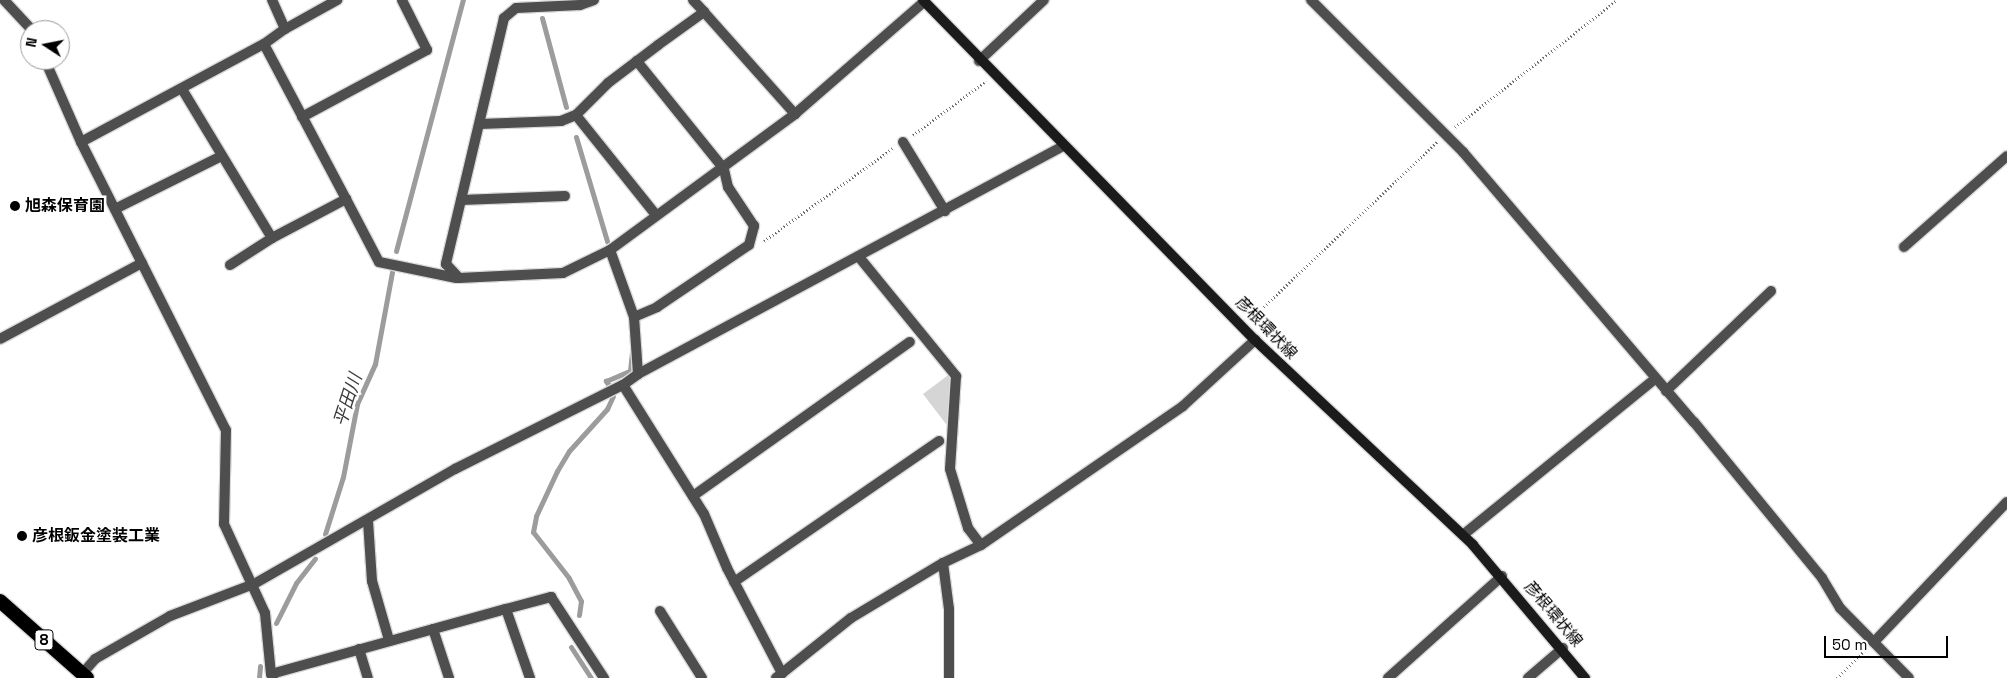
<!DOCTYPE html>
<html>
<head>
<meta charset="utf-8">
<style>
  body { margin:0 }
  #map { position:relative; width:2007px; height:678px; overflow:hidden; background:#fff; font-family:"Space Grotesk","Noto Sans JP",sans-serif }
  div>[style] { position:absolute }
  .green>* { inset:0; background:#d5d5d5 }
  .stream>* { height:5px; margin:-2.5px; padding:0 2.5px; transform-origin:2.5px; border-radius:2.5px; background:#9c9c9c }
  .path>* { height:3px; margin-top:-1.5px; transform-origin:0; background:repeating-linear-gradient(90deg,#707070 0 1px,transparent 0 3.5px) }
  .roads { filter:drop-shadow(1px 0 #dbdbdb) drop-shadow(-1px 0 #dbdbdb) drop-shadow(0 1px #dbdbdb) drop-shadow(0 -1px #dbdbdb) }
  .minor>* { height:10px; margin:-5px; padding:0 5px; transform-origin:5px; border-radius:5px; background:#4e4e4e }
  .secondary>* { height:10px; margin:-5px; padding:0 5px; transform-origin:5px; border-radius:5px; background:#1b1b1b }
  .trunk>* { height:14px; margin:-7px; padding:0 7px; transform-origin:7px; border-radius:7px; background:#000 }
  .dots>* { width:14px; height:14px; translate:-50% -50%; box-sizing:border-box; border:2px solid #fff; border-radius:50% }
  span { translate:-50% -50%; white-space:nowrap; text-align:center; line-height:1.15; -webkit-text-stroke:5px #fff; paint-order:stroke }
  .shield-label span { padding:1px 4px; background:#fff; border:1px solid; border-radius:4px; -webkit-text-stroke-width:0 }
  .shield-label { font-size:15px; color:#000; font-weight:700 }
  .poi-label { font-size:16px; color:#000; font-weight:700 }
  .left { translate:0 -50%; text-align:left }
  .street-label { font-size:16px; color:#000 }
  .water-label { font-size:18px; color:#3d3d3d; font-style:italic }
  .north { position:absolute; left:20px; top:20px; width:50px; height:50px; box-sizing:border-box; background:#fff; border:1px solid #999; border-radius:50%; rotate:281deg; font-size:14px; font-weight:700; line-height:20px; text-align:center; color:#000 }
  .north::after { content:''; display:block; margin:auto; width:18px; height:22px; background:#000; clip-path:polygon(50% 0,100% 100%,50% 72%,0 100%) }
  .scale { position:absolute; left:1824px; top:636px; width:124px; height:22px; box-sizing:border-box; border:2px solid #000; border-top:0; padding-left:6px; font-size:15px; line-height:18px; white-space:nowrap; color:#000; -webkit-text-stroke:4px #fff; paint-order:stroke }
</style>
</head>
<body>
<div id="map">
  <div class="green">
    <i style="clip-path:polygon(951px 373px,951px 422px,946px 424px,923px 394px)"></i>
  </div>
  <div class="stream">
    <i style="left:542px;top:18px;width:92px;rotate:74.9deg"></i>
    <i style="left:576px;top:137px;width:109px;rotate:73.4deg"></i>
    <i style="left:396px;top:251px;width:260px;rotate:-75.1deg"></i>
    <i style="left:608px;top:384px;width:4px;rotate:-124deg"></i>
    <i style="left:606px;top:381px;width:26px;rotate:-23deg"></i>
    <i style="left:630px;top:371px;width:18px;rotate:-84deg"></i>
    <i style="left:325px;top:534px;width:60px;rotate:-72.5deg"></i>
    <i style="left:343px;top:477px;width:74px;rotate:-79.1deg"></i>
    <i style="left:357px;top:404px;width:44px;rotate:-65.8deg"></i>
    <i style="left:375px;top:364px;width:94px;rotate:-79.5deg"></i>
    <i style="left:579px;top:615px;width:14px;rotate:-82deg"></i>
    <i style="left:581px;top:601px;width:26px;rotate:-118deg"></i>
    <i style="left:569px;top:578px;width:58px;rotate:-128deg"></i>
    <i style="left:533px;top:532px;width:16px;rotate:-79deg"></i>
    <i style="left:536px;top:516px;width:50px;rotate:-65deg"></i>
    <i style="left:557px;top:471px;width:23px;rotate:-59deg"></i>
    <i style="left:569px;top:451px;width:57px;rotate:-47.9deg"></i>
    <i style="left:607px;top:409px;width:14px;rotate:-65deg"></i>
    <i style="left:276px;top:623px;width:45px;rotate:-63.4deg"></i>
    <i style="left:296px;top:583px;width:31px;rotate:-52deg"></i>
    <i style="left:571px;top:647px;width:37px;rotate:57deg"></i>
    <i style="left:259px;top:678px;width:12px;rotate:-85deg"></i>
  </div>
  <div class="path">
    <i style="left:1455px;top:127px;width:206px;rotate:-38.1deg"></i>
    <i style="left:913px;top:135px;width:91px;rotate:-36.5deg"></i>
    <i style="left:764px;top:241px;width:159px;rotate:-35.8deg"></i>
    <i style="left:1251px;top:319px;width:257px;rotate:-43.6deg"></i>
    <i style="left:1837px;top:678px;width:41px;rotate:-45deg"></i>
  </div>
  <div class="roads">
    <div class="minor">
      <i style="left:4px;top:0;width:41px;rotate:47deg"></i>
      <i style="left:594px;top:0;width:15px;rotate:160deg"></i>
      <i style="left:580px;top:5px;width:64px;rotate:177.3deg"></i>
      <i style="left:516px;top:8px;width:16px;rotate:140deg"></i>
      <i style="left:504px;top:18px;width:253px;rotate:103.3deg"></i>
      <i style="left:446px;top:264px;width:19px;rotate:47deg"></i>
      <i style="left:459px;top:278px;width:104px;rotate:-2.8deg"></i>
      <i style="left:563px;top:273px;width:52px;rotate:-26.1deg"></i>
      <i style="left:693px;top:0;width:16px;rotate:47deg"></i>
      <i style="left:1311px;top:0;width:215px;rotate:45deg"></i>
      <i style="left:1463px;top:152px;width:355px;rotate:49.5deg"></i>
      <i style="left:1694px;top:422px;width:202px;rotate:50.6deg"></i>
      <i style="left:1822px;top:578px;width:35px;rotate:59deg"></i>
      <i style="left:1840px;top:608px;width:98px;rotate:45.4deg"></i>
      <i style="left:285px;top:29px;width:60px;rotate:-29.1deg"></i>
      <i style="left:45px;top:60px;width:90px;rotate:66.3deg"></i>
      <i style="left:81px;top:142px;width:322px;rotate:63.3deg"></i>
      <i style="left:226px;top:430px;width:94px;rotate:91.2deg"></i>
      <i style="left:224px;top:524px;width:98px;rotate:65.3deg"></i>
      <i style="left:265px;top:613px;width:61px;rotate:84.4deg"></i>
      <i style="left:979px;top:61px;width:89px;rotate:-43.2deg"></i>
      <i style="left:182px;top:89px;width:174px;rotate:58.9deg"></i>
      <i style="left:272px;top:238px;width:84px;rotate:-27.8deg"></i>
      <i style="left:346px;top:199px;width:175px;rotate:-117.9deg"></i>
      <i style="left:302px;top:117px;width:142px;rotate:-28.2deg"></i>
      <i style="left:427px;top:50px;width:56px;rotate:-116.6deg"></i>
      <i style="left:480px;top:124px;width:81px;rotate:-2.1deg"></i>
      <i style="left:561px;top:121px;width:16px;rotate:-22deg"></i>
      <i style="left:81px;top:142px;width:208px;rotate:-28.2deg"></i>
      <i style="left:264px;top:44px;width:26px;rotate:-36deg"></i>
      <i style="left:285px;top:29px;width:32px;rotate:-114deg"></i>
      <i style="left:903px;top:142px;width:81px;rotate:58.7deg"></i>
      <i style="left:346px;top:199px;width:71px;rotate:62.4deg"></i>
      <i style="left:379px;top:262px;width:79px;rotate:11.7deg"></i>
      <i style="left:461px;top:200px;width:104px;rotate:-2.2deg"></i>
      <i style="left:115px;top:209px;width:119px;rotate:-26.4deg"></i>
      <i style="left:656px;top:215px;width:128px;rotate:-128.7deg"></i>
      <i style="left:576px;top:115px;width:45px;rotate:-45deg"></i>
      <i style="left:608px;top:83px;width:63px;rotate:-37.2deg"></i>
      <i style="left:658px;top:45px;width:57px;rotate:-35.7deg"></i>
      <i style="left:704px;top:12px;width:137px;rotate:48.3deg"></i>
      <i style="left:1904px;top:247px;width:137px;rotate:-41.5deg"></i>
      <i style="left:859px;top:257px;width:154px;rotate:50.8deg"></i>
      <i style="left:956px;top:376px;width:93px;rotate:93.7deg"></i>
      <i style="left:950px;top:469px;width:62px;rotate:73deg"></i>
      <i style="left:968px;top:528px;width:21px;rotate:53deg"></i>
      <i style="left:230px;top:265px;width:50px;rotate:-32.7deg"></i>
      <i style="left:634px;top:317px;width:25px;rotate:-23deg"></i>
      <i style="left:657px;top:307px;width:111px;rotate:-34deg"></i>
      <i style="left:749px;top:245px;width:20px;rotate:-75deg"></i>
      <i style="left:754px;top:226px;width:47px;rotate:-123.7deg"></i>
      <i style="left:728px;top:187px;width:18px;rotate:-103deg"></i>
      <i style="left:724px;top:169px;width:139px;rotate:-128.9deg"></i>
      <i style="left:0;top:339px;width:161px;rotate:-28.2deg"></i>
      <i style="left:638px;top:374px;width:57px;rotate:-94deg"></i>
      <i style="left:634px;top:317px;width:71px;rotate:-109.7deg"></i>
      <i style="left:610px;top:250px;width:230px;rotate:-36.3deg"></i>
      <i style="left:795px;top:114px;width:171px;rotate:-41deg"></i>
      <i style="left:623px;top:385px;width:152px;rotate:57.9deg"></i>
      <i style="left:704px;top:514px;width:59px;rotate:66.9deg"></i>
      <i style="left:727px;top:568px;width:119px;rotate:62.4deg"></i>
      <i style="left:1666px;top:391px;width:145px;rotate:-43.6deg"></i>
      <i style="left:693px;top:496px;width:266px;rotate:-35.4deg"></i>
      <i style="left:368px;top:521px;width:60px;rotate:86.2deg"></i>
      <i style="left:372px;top:581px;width:61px;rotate:73.9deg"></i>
      <i style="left:1463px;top:535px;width:247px;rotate:-39.1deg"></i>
      <i style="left:943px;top:563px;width:46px;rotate:82.6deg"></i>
      <i style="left:949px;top:609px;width:69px;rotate:90deg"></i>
      <i style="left:734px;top:582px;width:249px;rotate:-34.5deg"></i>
      <i style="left:660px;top:611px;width:79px;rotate:57.9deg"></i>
      <i style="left:433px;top:629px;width:52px;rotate:71.9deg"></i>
      <i style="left:1874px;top:642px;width:193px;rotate:-46.5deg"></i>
      <i style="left:359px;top:649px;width:30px;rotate:73deg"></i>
      <i style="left:82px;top:674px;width:20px;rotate:-49deg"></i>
      <i style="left:95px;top:659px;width:86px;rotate:-29.8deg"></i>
      <i style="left:170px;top:616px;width:90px;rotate:-20.9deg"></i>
      <i style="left:254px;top:584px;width:232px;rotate:-29.8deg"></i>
      <i style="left:455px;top:469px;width:188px;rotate:-26.6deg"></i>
      <i style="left:623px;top:385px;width:19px;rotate:-36deg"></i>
      <i style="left:638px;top:374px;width:482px;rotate:-28.2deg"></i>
      <i style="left:273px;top:678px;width:4px;rotate:-117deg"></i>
      <i style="left:271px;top:674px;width:244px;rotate:-15.5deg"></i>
      <i style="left:530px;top:678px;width:73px;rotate:-109.2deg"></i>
      <i style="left:506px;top:609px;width:47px;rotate:-14.9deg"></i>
      <i style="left:551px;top:597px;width:97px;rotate:56.8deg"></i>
      <i style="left:776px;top:678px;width:96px;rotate:-38.7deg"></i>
      <i style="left:851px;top:618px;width:107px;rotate:-30.9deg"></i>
      <i style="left:943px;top:563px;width:42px;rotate:-25.3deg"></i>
      <i style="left:981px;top:545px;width:245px;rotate:-34.5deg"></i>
      <i style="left:1183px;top:406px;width:98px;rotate:-42.5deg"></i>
      <i style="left:1388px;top:678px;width:153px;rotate:-41.8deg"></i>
      <i style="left:1528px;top:678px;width:46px;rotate:-40.6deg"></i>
    </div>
    <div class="secondary">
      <i style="left:923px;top:0;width:475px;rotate:45.7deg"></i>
      <i style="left:1255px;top:340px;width:299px;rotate:43.2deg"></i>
      <i style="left:1473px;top:545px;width:174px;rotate:49.9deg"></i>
    </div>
    <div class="trunk">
      <i style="left:0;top:601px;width:116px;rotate:41.5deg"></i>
    </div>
  </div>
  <div class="dots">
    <i style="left:15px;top:206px;background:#000"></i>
    <i style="left:22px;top:536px;background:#000"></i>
  </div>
  <div class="shield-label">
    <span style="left:44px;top:640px">8</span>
  </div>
  <div class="poi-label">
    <span class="left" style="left:25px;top:206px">旭森保育園</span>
    <span class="left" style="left:32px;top:536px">彦根鈑金塗装工業</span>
  </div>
  <div class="street-label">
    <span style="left:1266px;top:328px;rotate:46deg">彦根環状線</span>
    <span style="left:1553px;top:614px;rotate:50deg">彦根環状線</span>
  </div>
  <div class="water-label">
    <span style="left:348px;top:400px;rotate:-72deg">平田川</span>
  </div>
  <div class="north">N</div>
  <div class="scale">50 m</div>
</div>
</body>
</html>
